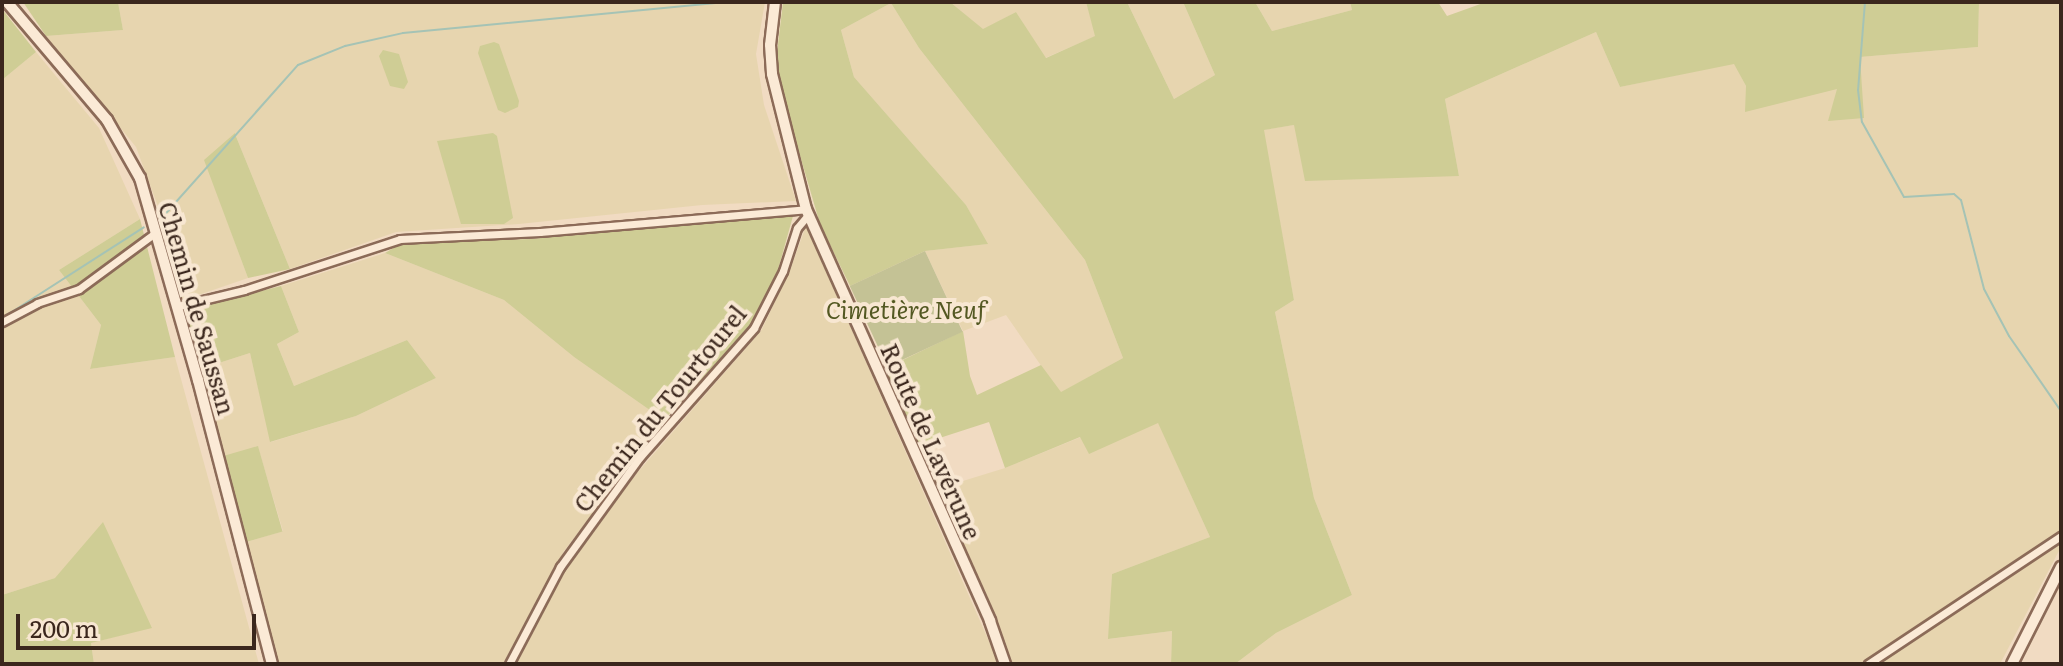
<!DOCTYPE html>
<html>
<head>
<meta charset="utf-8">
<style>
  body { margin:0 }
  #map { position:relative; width:2063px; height:666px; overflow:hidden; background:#f1dbc2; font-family:Literata,serif }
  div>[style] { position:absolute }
  .farmland>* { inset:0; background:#e7d5af }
  .green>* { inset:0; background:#cfcd95; transform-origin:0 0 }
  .cemetery>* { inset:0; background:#c4c295; transform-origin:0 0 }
  .stream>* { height:2px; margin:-1px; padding:0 1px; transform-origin:1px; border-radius:1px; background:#a5c3b5 }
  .roads { filter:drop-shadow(2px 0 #8c6b58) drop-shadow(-2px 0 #8c6b58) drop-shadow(0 2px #8c6b58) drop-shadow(0 -2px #8c6b58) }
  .street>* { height:7px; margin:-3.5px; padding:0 3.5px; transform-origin:3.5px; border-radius:3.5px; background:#fbead6 }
  .secondary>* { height:10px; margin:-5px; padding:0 5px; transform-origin:5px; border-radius:5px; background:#fbead6 }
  span { translate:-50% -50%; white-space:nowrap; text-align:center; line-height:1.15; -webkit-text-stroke:8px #f8e7d2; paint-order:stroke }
  .street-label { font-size:24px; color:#3b271d }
  .park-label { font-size:24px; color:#535822; font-style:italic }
  .frame { position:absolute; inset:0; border:4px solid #3b271d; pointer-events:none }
  .scale { position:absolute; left:16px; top:614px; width:240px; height:36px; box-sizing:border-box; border:4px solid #3b271d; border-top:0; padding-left:10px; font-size:24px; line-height:28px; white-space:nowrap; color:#3b271d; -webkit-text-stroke:6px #f8e7d2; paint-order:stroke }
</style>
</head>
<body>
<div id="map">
  <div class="farmland">
    <i style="clip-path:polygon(118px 2px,765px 2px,756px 54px,764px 105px,796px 201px,702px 205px,519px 224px,396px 232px,290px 269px,235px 134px,205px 160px,248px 278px,178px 302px,160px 212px,136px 147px,46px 36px,123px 30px)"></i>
    <i style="clip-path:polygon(950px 2px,1086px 2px,1096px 36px,1045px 58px,1016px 12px,983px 30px)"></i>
    <i style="clip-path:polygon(1127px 2px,1183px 2px,1215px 75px,1174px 99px)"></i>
    <i style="clip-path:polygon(1255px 2px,1350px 2px,1352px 10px,1272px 31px)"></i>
    <i style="clip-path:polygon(1979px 2px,2061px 2px,2061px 547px,2000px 664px,1235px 664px,1276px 633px,1352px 595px,1314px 498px,1275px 312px,1294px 300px,1263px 130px,1294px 125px,1459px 176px,1445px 99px,1596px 32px,1620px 87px,1734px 63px,1746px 86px,1838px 89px,1863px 118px,1860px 57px,1978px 47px)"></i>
    <i style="clip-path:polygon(891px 3px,919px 48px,1085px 260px,1123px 358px,1060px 393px,1006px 315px,963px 331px,925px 251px,987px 244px,966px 205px,854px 77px,841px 30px)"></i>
    <i style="clip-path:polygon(36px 52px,99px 128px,140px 219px,59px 270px,101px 325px,90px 369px,175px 357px,259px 664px,94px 664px,91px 643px,152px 627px,55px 578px,2px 595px,2px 80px)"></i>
    <i style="clip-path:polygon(806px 226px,999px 664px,512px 664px,564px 569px,637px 473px,761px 331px,790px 270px)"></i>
    <i style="clip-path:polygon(385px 253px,504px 300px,574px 357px,664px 420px,564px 551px,503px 664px,278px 664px,247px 542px,283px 531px,258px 447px,223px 458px,197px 370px,250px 353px,271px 442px,356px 416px,436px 378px,407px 340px,294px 386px,277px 344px,299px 332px,281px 286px)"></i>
    <i style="clip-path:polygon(1158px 422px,1210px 537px,1112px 574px,1109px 639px,1172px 631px,1171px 664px,1011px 664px,980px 580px,937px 489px,1005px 468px,1081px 437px,1089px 453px)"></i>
  </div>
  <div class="green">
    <i style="clip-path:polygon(23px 2px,118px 2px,123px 30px,46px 36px)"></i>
    <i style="clip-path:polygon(783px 2px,950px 2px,983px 29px,1016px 12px,1046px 58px,1095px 36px,1086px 2px,1127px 2px,1174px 99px,1215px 75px,1183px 2px,1255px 2px,1272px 31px,1352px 10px,1350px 2px,1438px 2px,1447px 16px,1486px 2px,1979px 2px,1978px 47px,1860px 57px,1864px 118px,1828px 121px,1837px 89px,1745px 112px,1746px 86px,1734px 64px,1620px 87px,1596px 32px,1445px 99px,1459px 176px,1305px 181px,1294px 125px,1264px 130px,1294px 300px,1275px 312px,1314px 498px,1352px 595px,1276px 633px,1235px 664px,1171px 664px,1172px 631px,1108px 639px,1112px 574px,1210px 537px,1158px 423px,1089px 454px,1080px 437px,1005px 468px,989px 422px,918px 445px,884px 369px,963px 331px,970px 376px,977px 395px,1041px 365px,1061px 392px,1123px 358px,1085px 260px,919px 48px,891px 3px,841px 30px,854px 77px,966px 205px,988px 244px,925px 251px,850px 286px,820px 224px,775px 70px)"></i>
    <i style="clip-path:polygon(2px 9px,36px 52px,2px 80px)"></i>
    <i style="clip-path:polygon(494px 42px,499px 44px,519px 101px,518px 107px,505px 113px,498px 110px,478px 53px,480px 46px)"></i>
    <i style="clip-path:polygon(383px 50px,399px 54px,408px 82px,404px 89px,390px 86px,379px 56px)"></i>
    <i style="clip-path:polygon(235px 133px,235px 134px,290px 269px,248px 278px,204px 160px)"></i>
    <i style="clip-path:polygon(493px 133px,497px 136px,513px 218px,504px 224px,461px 224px,437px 141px)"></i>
    <i style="clip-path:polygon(793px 216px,778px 270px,749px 327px,664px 420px,574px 357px,504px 300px,385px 253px,402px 243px,530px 239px)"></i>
    <i style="clip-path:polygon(140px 219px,175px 357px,90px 369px,101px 325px,59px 270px)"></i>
    <i style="clip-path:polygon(281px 286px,299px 332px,277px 344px,294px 386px,407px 340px,436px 378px,356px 416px,270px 442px,250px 353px,197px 370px,181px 311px)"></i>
    <i style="left:258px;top:446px;width:89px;height:37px;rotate:74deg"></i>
    <i style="clip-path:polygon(103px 522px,152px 628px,91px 643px,94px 664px,2px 664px,2px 595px,55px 578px)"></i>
  </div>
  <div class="cemetery">
    <i style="left:925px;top:251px;width:89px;height:83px;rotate:65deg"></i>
  </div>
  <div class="stream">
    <i style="left:1865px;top:2px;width:88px;rotate:94.5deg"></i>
    <i style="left:1858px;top:90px;width:32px;rotate:83deg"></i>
    <i style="left:1862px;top:122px;width:86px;rotate:60.8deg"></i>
    <i style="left:1904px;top:197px;width:50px;rotate:-3.4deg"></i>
    <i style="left:1954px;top:194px;width:9px;rotate:41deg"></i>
    <i style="left:1961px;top:200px;width:92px;rotate:75.5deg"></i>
    <i style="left:1984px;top:289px;width:53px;rotate:62deg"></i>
    <i style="left:2009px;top:336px;width:91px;rotate:55.3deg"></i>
    <i style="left:159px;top:221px;width:209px;rotate:-48.3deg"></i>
    <i style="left:298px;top:65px;width:51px;rotate:-22deg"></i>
    <i style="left:345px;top:46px;width:59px;rotate:-12.6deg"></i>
    <i style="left:403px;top:33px;width:322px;rotate:-5.5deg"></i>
    <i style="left:4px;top:317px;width:166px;rotate:-32.7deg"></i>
  </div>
  <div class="roads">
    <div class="street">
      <i style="left:178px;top:306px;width:68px;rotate:-13.6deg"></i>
      <i style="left:244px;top:290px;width:164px;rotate:-18.1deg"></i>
      <i style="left:400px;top:239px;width:140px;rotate:-2.9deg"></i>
      <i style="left:540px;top:232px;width:267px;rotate:-4.9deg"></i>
      <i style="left:2px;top:322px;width:40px;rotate:-28deg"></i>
      <i style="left:37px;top:303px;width:44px;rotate:-18.4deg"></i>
      <i style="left:79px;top:289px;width:94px;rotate:-36.4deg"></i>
      <i style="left:509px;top:664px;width:110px;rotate:-62.3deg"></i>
      <i style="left:560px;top:567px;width:136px;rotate:-54deg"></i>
      <i style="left:640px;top:457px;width:172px;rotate:-48.5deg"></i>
      <i style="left:754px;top:328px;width:64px;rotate:-63deg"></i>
      <i style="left:783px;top:271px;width:45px;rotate:-72deg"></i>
      <i style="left:797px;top:228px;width:17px;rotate:-50deg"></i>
      <i style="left:1868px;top:664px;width:232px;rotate:-33.6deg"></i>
    </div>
    <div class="secondary">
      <i style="left:7px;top:2px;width:155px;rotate:49.7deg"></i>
      <i style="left:107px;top:120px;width:67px;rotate:60.4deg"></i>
      <i style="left:140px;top:178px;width:210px;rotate:74deg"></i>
      <i style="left:198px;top:380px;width:293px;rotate:75.4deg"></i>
      <i style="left:775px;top:2px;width:43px;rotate:96.6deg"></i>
      <i style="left:770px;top:45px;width:29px;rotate:86deg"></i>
      <i style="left:772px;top:74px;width:139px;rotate:75.9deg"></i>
      <i style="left:806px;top:209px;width:451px;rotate:65.9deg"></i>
      <i style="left:990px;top:621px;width:46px;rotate:70.8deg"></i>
      <i style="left:2012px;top:664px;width:109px;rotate:-63.2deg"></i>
    </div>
  </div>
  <div class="street-label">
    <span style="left:198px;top:308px;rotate:74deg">Chemin de Saussan</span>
    <span style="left:659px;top:408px;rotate:-51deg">Chemin du Tourtourel</span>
    <span style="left:932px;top:441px;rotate:66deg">Route de Lavérune</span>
  </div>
  <div class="park-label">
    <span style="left:906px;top:309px">Cimetière Neuf</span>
  </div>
  <div class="frame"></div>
  <div class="scale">200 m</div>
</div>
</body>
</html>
